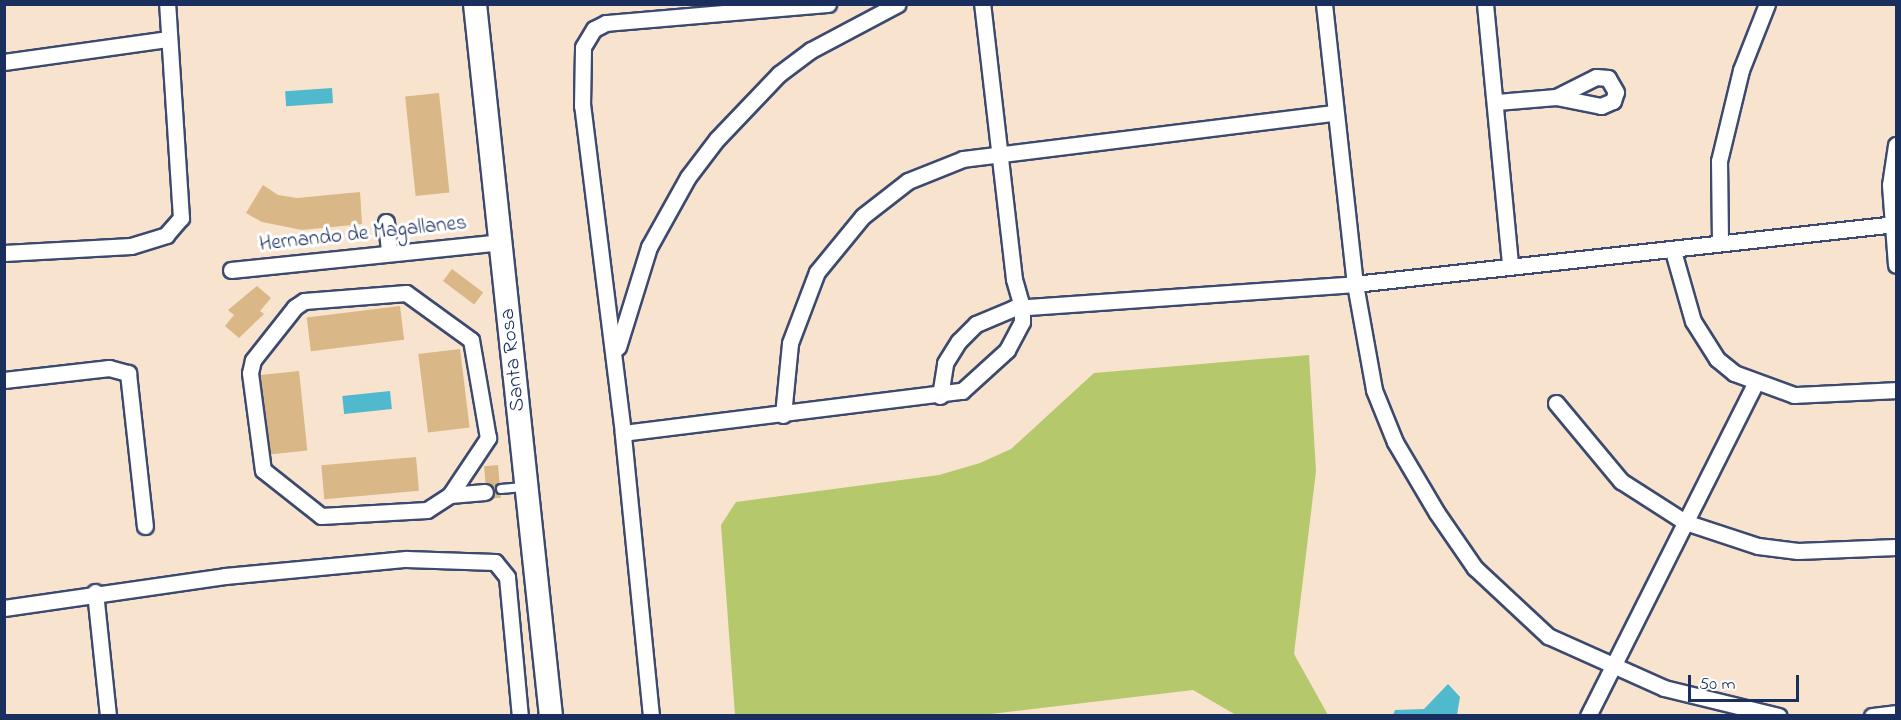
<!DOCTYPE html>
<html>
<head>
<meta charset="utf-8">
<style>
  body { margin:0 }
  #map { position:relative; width:1901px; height:720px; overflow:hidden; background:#f7e3ce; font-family:"Indie Flower",sans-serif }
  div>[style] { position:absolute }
  .green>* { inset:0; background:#b6c86c }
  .water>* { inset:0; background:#50b9ce; transform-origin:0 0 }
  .building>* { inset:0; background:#dab786; transform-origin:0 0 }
  .roads { filter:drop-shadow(2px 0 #3c4a6f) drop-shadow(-2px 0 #3c4a6f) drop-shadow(0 2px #3c4a6f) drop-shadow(0 -2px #3c4a6f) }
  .lane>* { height:8px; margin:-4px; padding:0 4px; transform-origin:4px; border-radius:4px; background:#fff }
  .street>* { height:15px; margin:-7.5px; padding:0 7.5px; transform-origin:7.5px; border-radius:7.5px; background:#fff }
  .secondary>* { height:22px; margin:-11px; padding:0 11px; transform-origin:11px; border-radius:11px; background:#fff }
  span { translate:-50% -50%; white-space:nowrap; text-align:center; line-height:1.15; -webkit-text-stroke:6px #fff; paint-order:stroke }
  .street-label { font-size:21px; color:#1b2f5e }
  .frame { position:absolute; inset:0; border:6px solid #1b2f5e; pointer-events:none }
  .scale { position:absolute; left:1688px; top:675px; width:111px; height:27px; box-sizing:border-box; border:3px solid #1b2f5e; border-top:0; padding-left:8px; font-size:18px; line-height:21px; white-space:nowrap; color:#1b2f5e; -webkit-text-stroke:4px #fff; paint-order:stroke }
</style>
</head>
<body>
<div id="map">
  <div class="green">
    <i style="clip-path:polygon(1309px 355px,1316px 471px,1294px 654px,1328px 715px,1236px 715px,1193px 690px,983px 715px,735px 715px,721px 525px,736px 502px,939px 475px,980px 463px,1011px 449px,1094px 373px)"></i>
  </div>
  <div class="water">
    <i style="left:332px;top:88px;width:15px;height:47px;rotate:86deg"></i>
    <i style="left:390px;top:391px;width:18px;height:48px;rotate:84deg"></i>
    <i style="clip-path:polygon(1448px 684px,1460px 697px,1457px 715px,1393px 715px,1395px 710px,1424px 709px)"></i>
  </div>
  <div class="building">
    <i style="left:439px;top:93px;width:100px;height:34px;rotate:84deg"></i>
    <i style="clip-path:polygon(263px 185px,278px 195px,297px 198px,360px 192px,362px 224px,302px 230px,262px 222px,246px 213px)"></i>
    <i style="left:452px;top:269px;width:39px;height:15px;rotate:37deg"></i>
    <i style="clip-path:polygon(257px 286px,271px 298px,260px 311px,264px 314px,239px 338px,225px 326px,234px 315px,228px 310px)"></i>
    <i style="left:400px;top:306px;width:34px;height:94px;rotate:83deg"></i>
    <i style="left:460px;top:349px;width:79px;height:42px;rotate:83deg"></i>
    <i style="left:299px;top:371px;width:80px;height:41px;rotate:84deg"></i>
    <i style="left:416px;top:457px;width:34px;height:95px;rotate:85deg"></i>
    <i style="left:498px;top:465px;width:33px;height:14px;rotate:85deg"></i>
  </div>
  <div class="roads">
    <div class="lane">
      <i style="left:501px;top:489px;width:22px;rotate:-5deg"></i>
    </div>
    <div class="street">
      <i style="left:1324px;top:4px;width:282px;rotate:83.7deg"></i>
      <i style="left:1355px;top:284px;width:108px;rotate:79.8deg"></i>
      <i style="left:1374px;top:390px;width:56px;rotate:68deg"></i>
      <i style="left:1395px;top:442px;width:82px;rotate:59.4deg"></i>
      <i style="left:1437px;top:513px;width:67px;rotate:55.4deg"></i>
      <i style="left:1475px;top:568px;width:100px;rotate:43deg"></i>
      <i style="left:1548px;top:636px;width:127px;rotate:24.1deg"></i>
      <i style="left:1664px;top:688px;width:118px;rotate:13.7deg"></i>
      <i style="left:1485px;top:4px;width:262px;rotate:84.5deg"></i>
      <i style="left:4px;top:62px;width:166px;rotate:-8deg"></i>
      <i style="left:1497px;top:102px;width:59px;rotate:-4.8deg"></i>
      <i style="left:1556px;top:97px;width:46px;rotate:11.3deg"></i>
      <i style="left:1601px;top:106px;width:13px;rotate:-23deg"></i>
      <i style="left:1613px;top:101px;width:9px;rotate:-72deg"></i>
      <i style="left:1616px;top:92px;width:16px;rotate:-120deg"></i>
      <i style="left:1608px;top:78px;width:12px;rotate:-175deg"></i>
      <i style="left:1596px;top:77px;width:45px;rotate:153.4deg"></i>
      <i style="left:1896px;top:145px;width:40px;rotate:98.5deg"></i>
      <i style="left:1890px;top:185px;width:80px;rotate:85.7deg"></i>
      <i style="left:386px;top:222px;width:29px;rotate:84deg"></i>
      <i style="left:1720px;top:241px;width:80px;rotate:-90.7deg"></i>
      <i style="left:1719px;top:161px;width:94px;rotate:-76.4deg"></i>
      <i style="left:1741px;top:70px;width:71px;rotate:-68.5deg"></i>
      <i style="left:1673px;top:251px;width:73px;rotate:74.1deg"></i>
      <i style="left:1693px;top:321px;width:45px;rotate:57.7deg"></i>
      <i style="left:1717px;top:359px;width:22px;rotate:39deg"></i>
      <i style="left:1734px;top:373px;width:64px;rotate:20.1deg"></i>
      <i style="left:1794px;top:395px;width:102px;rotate:-2.8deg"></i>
      <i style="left:4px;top:253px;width:127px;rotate:-3.2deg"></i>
      <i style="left:131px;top:246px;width:37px;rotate:-17deg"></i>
      <i style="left:166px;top:235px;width:23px;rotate:-49deg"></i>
      <i style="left:181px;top:218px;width:214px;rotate:-93.7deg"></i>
      <i style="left:231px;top:270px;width:270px;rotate:-5.9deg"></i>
      <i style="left:618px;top:347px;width:105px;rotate:-72.8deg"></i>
      <i style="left:649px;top:247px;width:80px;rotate:-60.9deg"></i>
      <i style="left:688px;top:177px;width:48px;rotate:-52.7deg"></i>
      <i style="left:717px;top:139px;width:90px;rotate:-46.4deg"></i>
      <i style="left:779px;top:74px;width:40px;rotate:-37deg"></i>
      <i style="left:811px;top:50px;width:98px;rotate:-27.9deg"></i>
      <i style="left:4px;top:380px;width:106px;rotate:-6.5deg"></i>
      <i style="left:109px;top:368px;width:20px;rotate:15deg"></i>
      <i style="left:128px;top:373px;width:154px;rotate:83.7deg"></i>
      <i style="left:940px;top:396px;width:33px;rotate:-81deg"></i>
      <i style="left:945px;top:363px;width:26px;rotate:-58deg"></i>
      <i style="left:959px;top:341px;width:24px;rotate:-45deg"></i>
      <i style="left:976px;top:324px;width:41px;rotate:-22.8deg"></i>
      <i style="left:1014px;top:308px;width:342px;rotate:-4deg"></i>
      <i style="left:1355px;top:284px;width:544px;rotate:-6.33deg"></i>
      <i style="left:1556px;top:403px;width:102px;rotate:50.2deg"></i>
      <i style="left:1621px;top:481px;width:76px;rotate:32.6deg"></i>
      <i style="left:1685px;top:522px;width:77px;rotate:18.2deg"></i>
      <i style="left:1758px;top:546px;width:40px;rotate:7.1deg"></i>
      <i style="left:1798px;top:551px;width:98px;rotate:-2.3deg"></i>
      <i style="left:783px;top:415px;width:72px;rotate:-84.4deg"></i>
      <i style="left:790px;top:343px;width:76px;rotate:-69.2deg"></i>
      <i style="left:817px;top:272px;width:72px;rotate:-50.6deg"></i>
      <i style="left:863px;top:216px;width:57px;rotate:-37.9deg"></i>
      <i style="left:908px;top:181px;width:59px;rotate:-21.8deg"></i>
      <i style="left:963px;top:159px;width:374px;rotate:-7.1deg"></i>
      <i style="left:623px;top:433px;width:342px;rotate:-7.1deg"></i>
      <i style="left:962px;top:391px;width:61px;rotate:-42.3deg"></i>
      <i style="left:1007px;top:350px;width:32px;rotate:-62deg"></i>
      <i style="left:1022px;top:322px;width:15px;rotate:-90deg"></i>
      <i style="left:1022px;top:307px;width:29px;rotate:-106deg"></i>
      <i style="left:1014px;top:279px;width:277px;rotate:-96.6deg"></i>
      <i style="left:450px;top:495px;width:69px;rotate:-56.3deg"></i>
      <i style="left:488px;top:438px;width:99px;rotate:-99.8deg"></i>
      <i style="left:471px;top:340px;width:80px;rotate:-144.1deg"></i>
      <i style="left:406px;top:293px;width:102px;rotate:175.5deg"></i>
      <i style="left:304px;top:301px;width:11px;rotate:146deg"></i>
      <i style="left:295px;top:307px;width:68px;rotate:128.4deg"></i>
      <i style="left:253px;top:360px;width:13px;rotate:103deg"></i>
      <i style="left:250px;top:373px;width:98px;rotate:82.4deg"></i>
      <i style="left:263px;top:470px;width:74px;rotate:38.4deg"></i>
      <i style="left:321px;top:516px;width:106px;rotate:-3.2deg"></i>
      <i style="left:427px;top:510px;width:27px;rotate:-33deg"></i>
      <i style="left:450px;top:495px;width:35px;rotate:-5deg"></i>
      <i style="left:95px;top:592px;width:125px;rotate:84deg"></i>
      <i style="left:4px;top:608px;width:223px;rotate:-8.2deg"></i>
      <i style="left:225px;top:576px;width:182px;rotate:-5.4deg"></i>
      <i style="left:406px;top:559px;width:89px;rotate:1.9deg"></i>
      <i style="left:495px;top:562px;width:19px;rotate:51deg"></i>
      <i style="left:507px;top:577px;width:140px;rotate:84.7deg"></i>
      <i style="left:651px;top:716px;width:284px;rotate:-95.7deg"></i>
      <i style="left:623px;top:433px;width:330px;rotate:-97.1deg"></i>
      <i style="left:582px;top:106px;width:59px;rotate:-89deg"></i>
      <i style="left:583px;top:47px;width:21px;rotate:-59deg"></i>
      <i style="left:594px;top:29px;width:13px;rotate:-27deg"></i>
      <i style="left:606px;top:23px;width:223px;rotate:-4.9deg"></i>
      <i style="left:1588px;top:716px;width:372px;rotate:-63.3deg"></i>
      <i style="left:1872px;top:716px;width:24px;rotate:-7deg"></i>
    </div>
    <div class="secondary">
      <i style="left:475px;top:4px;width:716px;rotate:83.91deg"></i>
    </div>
  </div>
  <div class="street-label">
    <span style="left:363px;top:234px;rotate:-6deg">Hernando de Magallanes</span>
    <span style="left:513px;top:360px;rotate:-96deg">Santa Rosa</span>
  </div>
  <div class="frame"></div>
  <div class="scale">50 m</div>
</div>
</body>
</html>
